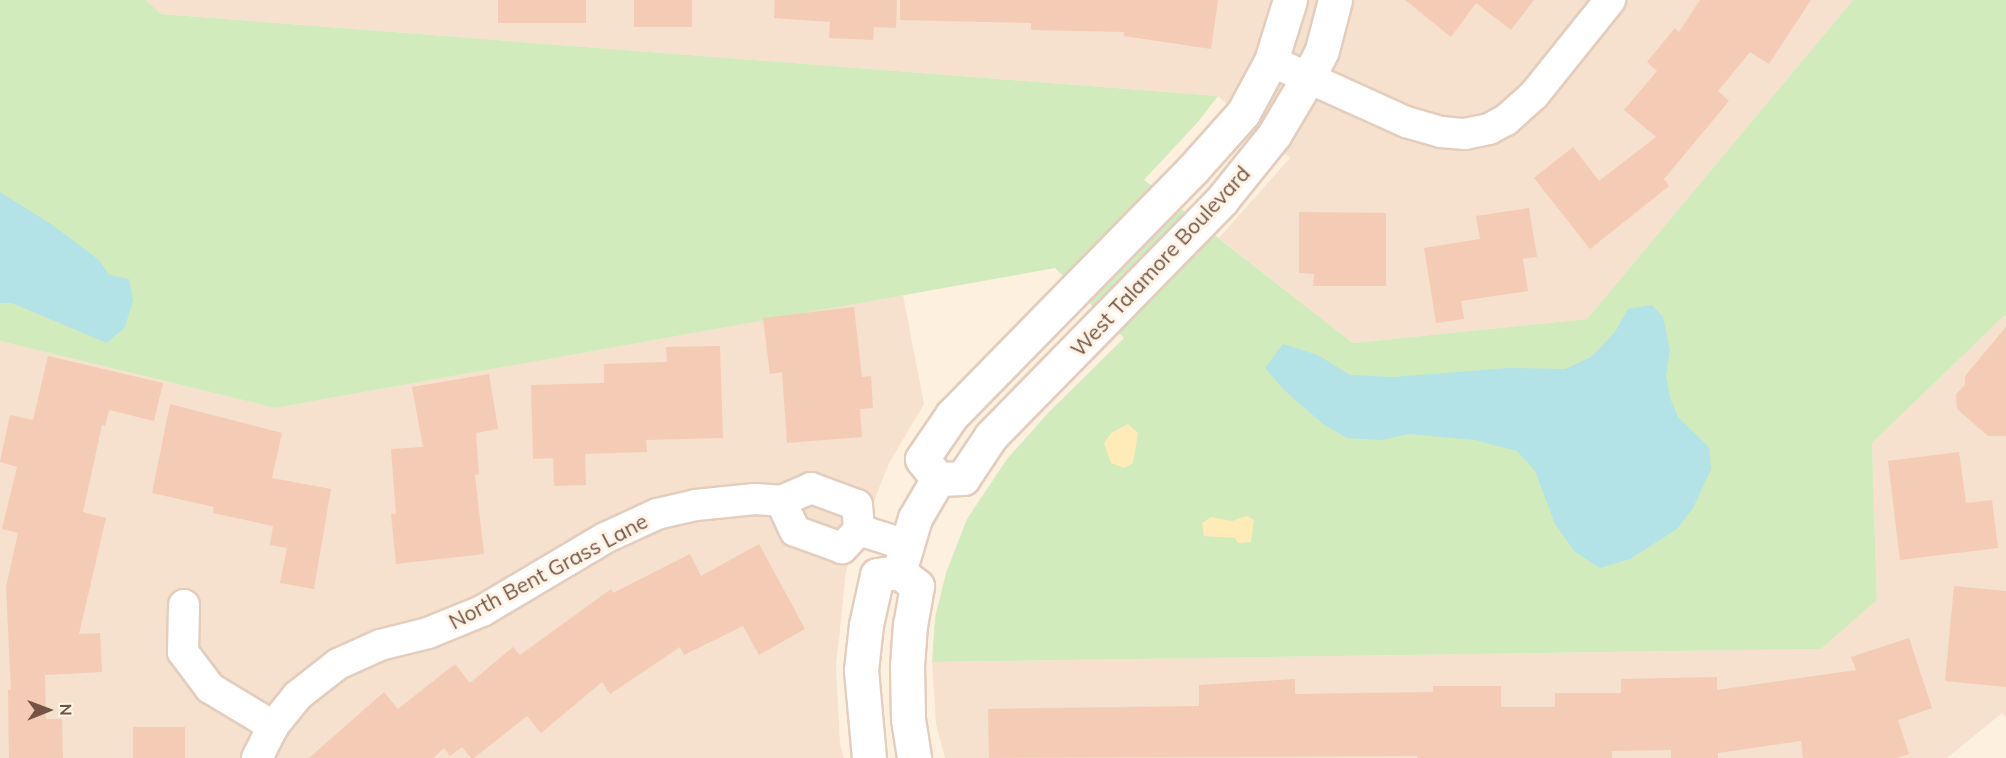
<!DOCTYPE html>
<html>
<head>
<meta charset="utf-8">
<style>
  body { margin:0 }
  #map { position:relative; width:2006px; height:758px; overflow:hidden; background:#fdf0df; font-family:Mulish,sans-serif }
  div>[style] { position:absolute }
  .residential>* { inset:0; background:#f5e1cd }
  .green>* { inset:0; background:#d2ebbd }
  .sand>* { inset:0; background:#ffebb7 }
  .water>* { inset:0; background:#b3e2e7 }
  .building>* { inset:0; background:#f4cbb5; transform-origin:0 0 }
  .roads { filter:drop-shadow(2px 0 #e3cdbd) drop-shadow(-2px 0 #e3cdbd) drop-shadow(0 2px #e3cdbd) drop-shadow(0 -2px #e3cdbd) }
  .street>* { height:30px; margin:-15px; padding:0 15px; transform-origin:15px; border-radius:15px; background:#fff }
  .secondary>* { height:33px; margin:-16.5px; padding:0 16.5px; transform-origin:16.5px; border-radius:16.5px; background:#fff }
  span { translate:-50% -50%; white-space:nowrap; text-align:center; line-height:1.15; -webkit-text-stroke:6px #fff4e6; paint-order:stroke }
  .street-label { font-size:21px; color:#745446 }
  .north { position:absolute; left:18px; top:680px; width:60px; height:60px; -webkit-text-stroke:4px #fff4e6; paint-order:stroke; rotate:89deg; font-size:16px; font-weight:700; line-height:24px; text-align:center; color:#745446 }
  .north::after { content:''; display:block; margin:auto; width:21px; height:27px; background:#745446; clip-path:polygon(50% 0,100% 100%,50% 72%,0 100%) }
</style>
</head>
<body>
<div id="map">
  <div class="residential">
    <i style="clip-path:polygon(146px 0,1853px 0,1587px 319px,1353px 343px,1219px 238px,1290px 158px,1218px 96px,161px 14px)"></i>
    <i style="clip-path:polygon(903px 295px,924px 404px,889px 463px,846px 571px,836px 666px,840px 744px,844px 758px,0 758px,0 341px,275px 408px)"></i>
    <i style="clip-path:polygon(2006px 314px,2006px 717px,2002px 713px,1947px 758px,945px 758px,936px 724px,932px 662px,1821px 649px,1877px 600px,1872px 443px)"></i>
  </div>
  <div class="green">
    <i style="clip-path:polygon(0 0,146px 0,161px 14px,1218px 96px,1197px 123px,1144px 180px,1353px 343px,1587px 319px,1853px 0,2006px 0,2006px 314px,1872px 443px,1877px 600px,1821px 649px,932px 662px,935px 618px,946px 573px,967px 519px,1007px 459px,1048px 413px,1124px 338px,1055px 268px,275px 408px,0 341px)"></i>
  </div>
  <div class="sand">
    <i style="clip-path:polygon(1128px 424px,1138px 433px,1133px 463px,1124px 468px,1111px 463px,1104px 443px,1111px 433px)"></i>
    <i style="clip-path:polygon(1247px 516px,1254px 520px,1251px 542px,1238px 543px,1235px 538px,1204px 536px,1202px 523px,1211px 517px,1232px 521px)"></i>
  </div>
  <div class="water">
    <i style="clip-path:polygon(0 192px,51px 224px,99px 260px,109px 275px,129px 279px,133px 300px,125px 327px,107px 343px,12px 303px,0 303px)"></i>
    <i style="clip-path:polygon(1652px 305px,1663px 317px,1670px 350px,1666px 375px,1670px 398px,1678px 417px,1709px 447px,1711px 469px,1693px 508px,1677px 529px,1630px 559px,1600px 568px,1575px 552px,1555px 524px,1535px 471px,1517px 451px,1475px 440px,1409px 434px,1381px 440px,1347px 438px,1323px 424px,1284px 390px,1265px 368px,1283px 344px,1318px 355px,1350px 375px,1393px 377px,1508px 368px,1565px 369px,1591px 357px,1615px 332px,1628px 309px)"></i>
  </div>
  <div class="building">
    <i style="left:498px;top:0;width:88px;height:23px"></i>
    <i style="left:634px;top:0;width:58px;height:27px"></i>
    <i style="clip-path:polygon(775px 0,897px 0,896px 28px,874px 27px,873px 40px,829px 38px,830px 22px,774px 18px)"></i>
    <i style="clip-path:polygon(900px 0,1218px 0,1211px 49px,1124px 36px,1124px 32px,1031px 30px,1031px 23px,900px 20px)"></i>
    <i style="clip-path:polygon(1405px 0,1534px 0,1511px 30px,1476px 3px,1451px 37px)"></i>
    <i style="clip-path:polygon(1700px 0,1811px 0,1769px 64px,1750px 52px,1718px 91px,1729px 101px,1664px 179px,1669px 186px,1590px 249px,1534px 178px,1573px 147px,1599px 181px,1656px 137px,1624px 110px,1657px 71px,1647px 62px,1675px 28px,1679px 32px)"></i>
    <i style="clip-path:polygon(1529px 208px,1537px 257px,1523px 259px,1528px 291px,1461px 301px,1464px 319px,1436px 323px,1424px 248px,1480px 239px,1476px 216px)"></i>
    <i style="clip-path:polygon(1299px 212px,1386px 213px,1386px 286px,1313px 286px,1314px 274px,1299px 273px)"></i>
    <i style="clip-path:polygon(854px 307px,862px 377px,871px 376px,873px 408px,860px 409px,862px 437px,787px 443px,782px 372px,770px 374px,763px 318px)"></i>
    <i style="clip-path:polygon(2006px 327px,2006px 436px,1988px 436px,1957px 409px,1956px 394px,1965px 385px,1965px 376px)"></i>
    <i style="clip-path:polygon(720px 346px,723px 438px,646px 440px,647px 452px,585px 454px,586px 485px,554px 486px,553px 458px,533px 459px,531px 385px,604px 383px,604px 364px,667px 362px,666px 347px)"></i>
    <i style="clip-path:polygon(48px 356px,163px 383px,154px 421px,109px 410px,105px 426px,102px 425px,83px 512px,106px 518px,79px 634px,100px 633px,102px 672px,45px 675px,46px 719px,62px 719px,63px 758px,9px 758px,8px 690px,11px 690px,6px 587px,18px 533px,2px 529px,17px 467px,0 462px,10px 415px,33px 420px)"></i>
    <i style="clip-path:polygon(489px 374px,498px 429px,476px 433px,479px 474px,475px 475px,484px 554px,396px 564px,391px 514px,396px 514px,391px 449px,423px 447px,412px 387px)"></i>
    <i style="clip-path:polygon(170px 404px,282px 433px,272px 478px,331px 489px,314px 589px,280px 583px,287px 548px,270px 545px,273px 526px,213px 513px,214px 507px,152px 493px)"></i>
    <i style="clip-path:polygon(1959px 452px,1966px 503px,1992px 500px,1998px 548px,1900px 560px,1888px 461px)"></i>
    <i style="clip-path:polygon(759px 544px,805px 629px,759px 655px,743px 626px,684px 655px,680px 647px,610px 694px,602px 682px,541px 733px,527px 716px,474px 758px,471px 758px,462px 747px,450px 756px,444px 748px,433px 758px,309px 758px,384px 692px,398px 709px,455px 664px,470px 683px,513px 647px,520px 655px,611px 589px,613px 593px,690px 554px,701px 576px)"></i>
    <i style="clip-path:polygon(1954px 586px,2006px 591px,2006px 687px,1945px 681px)"></i>
    <i style="clip-path:polygon(1909px 638px,1932px 708px,1898px 720px,1909px 754px,1896px 758px,1803px 758px,1801px 741px,1718px 753px,1718px 758px,1671px 758px,1671px 750px,1612px 751px,1612px 758px,1417px 758px,1417px 756px,989px 758px,988px 709px,1199px 706px,1199px 685px,1295px 679px,1295px 694px,1433px 692px,1433px 686px,1501px 686px,1501px 707px,1555px 707px,1555px 693px,1621px 693px,1621px 679px,1717px 677px,1717px 690px,1856px 670px,1851px 657px)"></i>
    <i style="left:185px;top:727px;width:31px;height:52px;rotate:90deg"></i>
  </div>
  <div class="roads">
    <div class="street">
      <i style="left:1271px;top:61px;width:148px;rotate:24.3deg"></i>
      <i style="left:1406px;top:122px;width:36px;rotate:16deg"></i>
      <i style="left:1441px;top:132px;width:24px;rotate:5deg"></i>
      <i style="left:1465px;top:134px;width:25px;rotate:-12deg"></i>
      <i style="left:1489px;top:129px;width:19px;rotate:-28deg"></i>
      <i style="left:1506px;top:120px;width:38px;rotate:-42deg"></i>
      <i style="left:1534px;top:95px;width:122px;rotate:-51.3deg"></i>
      <i style="left:811px;top:488px;width:49px;rotate:20.3deg"></i>
      <i style="left:857px;top:505px;width:25px;rotate:85deg"></i>
      <i style="left:859px;top:530px;width:25px;rotate:133deg"></i>
      <i style="left:842px;top:548px;width:50px;rotate:-160.1deg"></i>
      <i style="left:795px;top:531px;width:33px;rotate:-115deg"></i>
      <i style="left:781px;top:501px;width:33px;rotate:-23deg"></i>
      <i style="left:859px;top:530px;width:49px;rotate:17.7deg"></i>
      <i style="left:184px;top:605px;width:47px;rotate:91.2deg"></i>
      <i style="left:183px;top:652px;width:45px;rotate:53.1deg"></i>
      <i style="left:210px;top:688px;width:74px;rotate:31.1deg"></i>
      <i style="left:257px;top:758px;width:36px;rotate:-63deg"></i>
      <i style="left:273px;top:726px;width:38px;rotate:-51deg"></i>
      <i style="left:297px;top:696px;width:52px;rotate:-38deg"></i>
      <i style="left:338px;top:664px;width:46px;rotate:-24.3deg"></i>
      <i style="left:380px;top:645px;width:49px;rotate:-14deg"></i>
      <i style="left:428px;top:633px;width:58px;rotate:-22.2deg"></i>
      <i style="left:482px;top:611px;width:143px;rotate:-30.7deg"></i>
      <i style="left:605px;top:538px;width:57px;rotate:-24.8deg"></i>
      <i style="left:657px;top:514px;width:40px;rotate:-13deg"></i>
      <i style="left:696px;top:505px;width:59px;rotate:-5.8deg"></i>
      <i style="left:755px;top:499px;width:26px;rotate:4deg"></i>
    </div>
    <div class="secondary">
      <i style="left:1290px;top:0;width:64px;rotate:107.3deg"></i>
      <i style="left:1271px;top:61px;width:59px;rotate:118.3deg"></i>
      <i style="left:1243px;top:113px;width:76px;rotate:131.8deg"></i>
      <i style="left:1192px;top:170px;width:343px;rotate:134.4deg"></i>
      <i style="left:952px;top:415px;width:53px;rotate:124.3deg"></i>
      <i style="left:922px;top:459px;width:26px;rotate:51deg"></i>
      <i style="left:938px;top:479px;width:25px;rotate:-2deg"></i>
      <i style="left:963px;top:478px;width:50px;rotate:-56.3deg"></i>
      <i style="left:991px;top:436px;width:329px;rotate:-45.6deg"></i>
      <i style="left:1221px;top:201px;width:85px;rotate:-51.2deg"></i>
      <i style="left:1274px;top:135px;width:66px;rotate:-59.2deg"></i>
      <i style="left:1308px;top:78px;width:31px;rotate:-63deg"></i>
      <i style="left:1322px;top:50px;width:52px;rotate:-75.4deg"></i>
      <i style="left:899px;top:572px;width:56px;rotate:-73.5deg"></i>
      <i style="left:915px;top:518px;width:45px;rotate:-59.5deg"></i>
      <i style="left:869px;top:758px;width:88px;rotate:-95.2deg"></i>
      <i style="left:861px;top:670px;width:45px;rotate:-83.7deg"></i>
      <i style="left:866px;top:625px;width:51px;rotate:-77.6deg"></i>
      <i style="left:877px;top:575px;width:22px;rotate:-8deg"></i>
      <i style="left:899px;top:572px;width:23px;rotate:38deg"></i>
      <i style="left:917px;top:586px;width:39px;rotate:100deg"></i>
      <i style="left:910px;top:624px;width:42px;rotate:94.1deg"></i>
      <i style="left:907px;top:666px;width:53px;rotate:88.9deg"></i>
      <i style="left:908px;top:719px;width:39px;rotate:81deg"></i>
    </div>
  </div>
  <div class="street-label">
    <span style="left:1160px;top:261px;rotate:-47deg">West Talamore Boulevard</span>
    <span style="left:548px;top:571px;rotate:-28deg">North Bent Grass Lane</span>
  </div>
  <div class="north">N</div>
</div>
</body>
</html>
